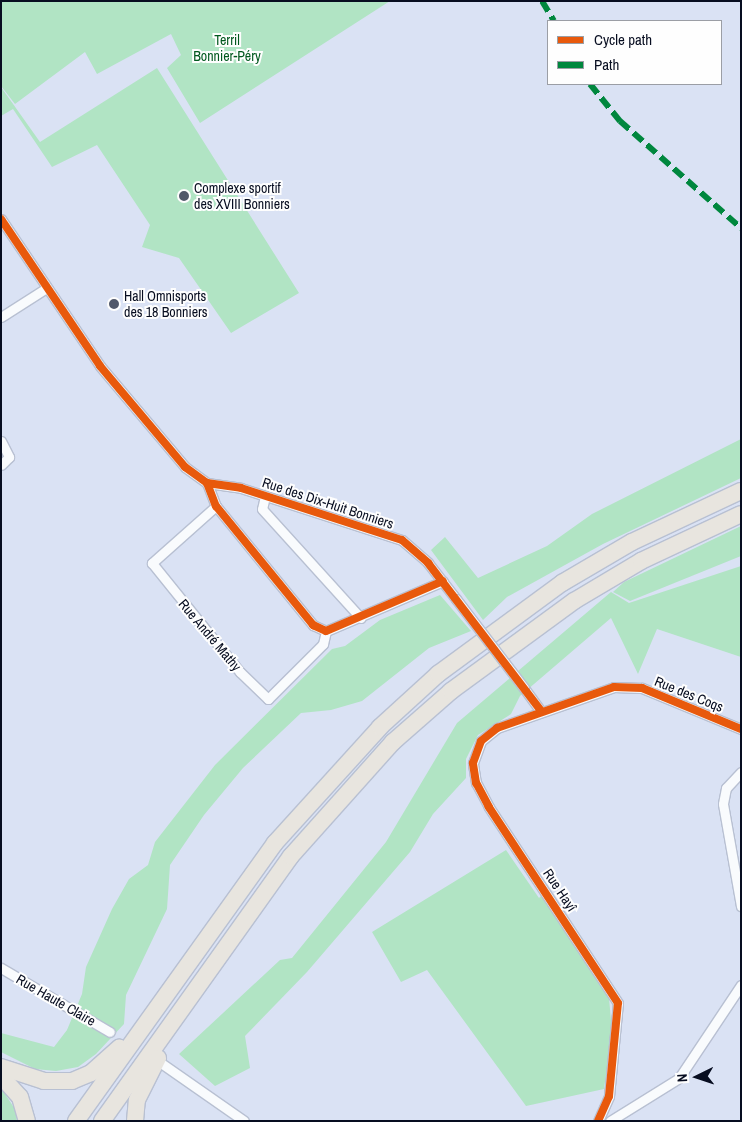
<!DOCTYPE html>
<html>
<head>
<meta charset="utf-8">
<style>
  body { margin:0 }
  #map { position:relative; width:742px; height:1122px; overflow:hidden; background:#dae2f4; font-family:"Archivo Narrow",sans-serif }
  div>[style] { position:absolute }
  .green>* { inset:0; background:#b1e4c4 }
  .roads { filter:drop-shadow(1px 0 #b8c0d2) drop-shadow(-1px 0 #b8c0d2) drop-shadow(0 1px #b8c0d2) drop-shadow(0 -1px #b8c0d2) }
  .minor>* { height:9px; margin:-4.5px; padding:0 4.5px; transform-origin:4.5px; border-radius:4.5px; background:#f9fbfd }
  .motorway>* { height:16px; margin:-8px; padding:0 8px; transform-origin:8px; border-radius:8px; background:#e8e5df }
  .bridges { filter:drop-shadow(1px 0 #b8c0d2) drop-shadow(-1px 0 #b8c0d2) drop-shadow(0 1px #b8c0d2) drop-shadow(0 -1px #b8c0d2) }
  .minor-bridge>* { height:9px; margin:-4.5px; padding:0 4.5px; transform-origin:4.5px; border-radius:4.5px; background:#f9fbfd }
  .quiet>* { height:6px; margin-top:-3px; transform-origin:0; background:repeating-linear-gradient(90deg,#00873e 0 12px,transparent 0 18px) }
  .cycleway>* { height:8px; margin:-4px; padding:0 4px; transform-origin:4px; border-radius:4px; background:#e8590c }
  .dots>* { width:14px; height:14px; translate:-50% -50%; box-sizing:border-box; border:2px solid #fefefe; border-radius:50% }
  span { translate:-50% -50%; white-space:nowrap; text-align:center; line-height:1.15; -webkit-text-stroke:4px #fefefe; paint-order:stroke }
  .park-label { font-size:14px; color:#01581e }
  .poi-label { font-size:14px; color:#070d20 }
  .left { translate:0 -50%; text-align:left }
  .street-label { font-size:14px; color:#070d20 }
  .frame { position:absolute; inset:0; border:2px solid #070d20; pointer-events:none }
  .legend { position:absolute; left:547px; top:20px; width:175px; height:65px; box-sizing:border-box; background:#fefefe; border:1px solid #9b9ea5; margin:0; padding:6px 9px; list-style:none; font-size:15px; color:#070d20 }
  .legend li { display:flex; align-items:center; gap:10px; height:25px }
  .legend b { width:25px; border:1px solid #9b9ea5 }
  .north { position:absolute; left:672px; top:1052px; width:50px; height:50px; -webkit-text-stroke:4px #fefefe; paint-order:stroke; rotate:266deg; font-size:14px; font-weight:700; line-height:20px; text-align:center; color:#070d20 }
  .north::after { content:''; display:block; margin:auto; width:18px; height:22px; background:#070d20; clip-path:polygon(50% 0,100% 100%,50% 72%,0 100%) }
</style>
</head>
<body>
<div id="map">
  <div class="green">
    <i style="clip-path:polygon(1px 1px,390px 1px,200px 123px,167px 68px,181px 55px,171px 34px,97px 74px,85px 52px,15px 104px,1px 86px)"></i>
    <i style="clip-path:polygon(157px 68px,299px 293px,231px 333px,179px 258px,142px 247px,150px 225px,97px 145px,52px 167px,13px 109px,1px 116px,1px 87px,40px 142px)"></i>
    <i style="clip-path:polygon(741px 439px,741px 478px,603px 544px,507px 597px,483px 620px,431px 550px,445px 537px,478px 578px,547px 546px,592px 514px)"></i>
    <i style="clip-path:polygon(741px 526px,741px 556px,630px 601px,613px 592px,624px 582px)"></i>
    <i style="clip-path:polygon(741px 566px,741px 657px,657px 629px,638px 674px,611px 618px,520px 696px,511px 714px,478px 735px,466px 759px,466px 778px,433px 814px,410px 852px,307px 972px,245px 1036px,250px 1068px,215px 1086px,179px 1054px,280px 960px,292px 958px,386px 842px,457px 723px,611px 592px,629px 603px)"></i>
    <i style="clip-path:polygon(440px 595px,471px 631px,429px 648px,362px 701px,331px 710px,301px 713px,243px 768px,204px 815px,170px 865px,167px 909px,126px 995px,124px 1024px,96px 1054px,78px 1067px,56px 1071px,35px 1069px,1px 1052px,1px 1033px,54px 1047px,67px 1030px,82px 994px,86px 967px,112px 909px,129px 879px,148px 865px,155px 842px,215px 765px,332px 649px,345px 646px,380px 620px)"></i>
    <i style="clip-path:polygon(506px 850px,539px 898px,543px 894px,609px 998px,612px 1031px,604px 1089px,526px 1106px,427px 970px,401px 982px,372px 932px)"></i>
    <i style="clip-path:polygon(1px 1088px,15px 1109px,17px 1121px,1px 1121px)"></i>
  </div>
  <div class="roads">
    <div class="minor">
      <i style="left:1px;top:219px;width:177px;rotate:56deg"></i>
      <i style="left:100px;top:366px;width:132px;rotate:49.9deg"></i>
      <i style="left:185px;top:467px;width:27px;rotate:36deg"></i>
      <i style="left:207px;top:483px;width:34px;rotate:8deg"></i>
      <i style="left:241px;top:488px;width:169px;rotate:17.9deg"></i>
      <i style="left:402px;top:540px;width:35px;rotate:41deg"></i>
      <i style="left:428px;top:563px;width:46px;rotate:52.1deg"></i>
      <i style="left:1px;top:317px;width:52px;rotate:-32.5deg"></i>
      <i style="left:1px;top:441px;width:18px;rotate:63deg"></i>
      <i style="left:9px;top:457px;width:11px;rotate:135deg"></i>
      <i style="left:207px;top:483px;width:25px;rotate:69deg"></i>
      <i style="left:216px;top:506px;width:154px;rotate:50.8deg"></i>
      <i style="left:313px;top:625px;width:14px;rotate:25deg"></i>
      <i style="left:326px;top:631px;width:127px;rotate:-23.1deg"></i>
      <i style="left:265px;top:496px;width:13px;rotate:103deg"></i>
      <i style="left:262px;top:509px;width:147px;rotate:47.8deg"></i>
      <i style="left:216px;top:506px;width:86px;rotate:138.3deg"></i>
      <i style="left:152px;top:563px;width:140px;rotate:51.1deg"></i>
      <i style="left:240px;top:672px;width:39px;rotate:44deg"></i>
      <i style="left:268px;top:699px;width:78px;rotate:-45deg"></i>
      <i style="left:323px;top:644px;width:13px;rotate:-77deg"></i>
      <i style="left:524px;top:688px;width:29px;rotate:54deg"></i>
      <i style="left:741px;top:772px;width:22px;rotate:133deg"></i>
      <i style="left:726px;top:788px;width:16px;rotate:101deg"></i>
      <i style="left:723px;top:804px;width:104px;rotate:80deg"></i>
      <i style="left:1px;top:968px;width:126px;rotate:30.4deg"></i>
      <i style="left:161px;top:1063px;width:101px;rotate:34.9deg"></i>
      <i style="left:598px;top:1121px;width:27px;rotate:-66deg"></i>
      <i style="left:609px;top:1096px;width:93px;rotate:-84.5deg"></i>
      <i style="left:618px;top:1003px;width:235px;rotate:-123.4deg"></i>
      <i style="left:489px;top:807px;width:27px;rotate:-118deg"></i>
      <i style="left:476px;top:783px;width:20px;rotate:-99deg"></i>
      <i style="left:473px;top:763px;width:23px;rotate:-70deg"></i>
      <i style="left:481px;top:741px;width:21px;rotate:-39deg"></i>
      <i style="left:497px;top:728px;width:124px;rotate:-19.3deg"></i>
      <i style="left:614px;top:687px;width:28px;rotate:2deg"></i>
      <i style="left:642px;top:688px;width:107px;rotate:22.5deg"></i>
      <i style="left:610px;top:1121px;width:81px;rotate:-31.9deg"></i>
      <i style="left:679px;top:1078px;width:112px;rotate:-56.3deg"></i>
    </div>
    <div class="motorway">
      <i style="left:1px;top:1067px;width:45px;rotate:18deg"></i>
      <i style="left:44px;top:1081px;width:28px"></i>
      <i style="left:72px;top:1081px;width:21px;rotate:-23deg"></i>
      <i style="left:91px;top:1073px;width:38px;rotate:-42deg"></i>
      <i style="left:1px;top:1076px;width:28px;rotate:48deg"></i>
      <i style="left:20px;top:1097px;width:25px;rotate:74deg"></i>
      <i style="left:76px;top:1121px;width:342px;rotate:-54.4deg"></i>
      <i style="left:275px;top:843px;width:156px;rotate:-47.8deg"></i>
      <i style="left:380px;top:727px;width:79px;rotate:-42.4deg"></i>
      <i style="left:438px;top:674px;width:154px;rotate:-36.3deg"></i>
      <i style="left:562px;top:583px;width:81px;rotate:-30.4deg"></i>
      <i style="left:632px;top:542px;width:120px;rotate:-25.1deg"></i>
      <i style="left:102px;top:1121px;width:325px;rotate:-54.5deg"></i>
      <i style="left:291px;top:856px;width:153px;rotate:-48.2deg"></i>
      <i style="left:393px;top:742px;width:77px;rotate:-41.3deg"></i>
      <i style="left:451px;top:691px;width:152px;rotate:-36.2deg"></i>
      <i style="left:574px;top:601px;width:78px;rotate:-30.8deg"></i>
      <i style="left:641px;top:561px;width:110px;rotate:-25.2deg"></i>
      <i style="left:135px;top:1121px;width:21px;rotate:-85deg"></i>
      <i style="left:137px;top:1100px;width:47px;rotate:-63.4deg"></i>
    </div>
  </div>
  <div class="bridges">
    <div class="minor-bridge">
      <i style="left:456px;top:599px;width:112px;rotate:52.6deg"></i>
    </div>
  </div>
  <div class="quiet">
    <i style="left:542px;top:1px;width:23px;rotate:59deg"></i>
    <i style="left:590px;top:84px;width:48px;rotate:51deg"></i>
    <i style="left:620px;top:121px;width:162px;rotate:41.5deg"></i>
  </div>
  <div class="cycleway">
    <i style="left:1px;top:219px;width:177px;rotate:56deg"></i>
    <i style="left:100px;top:366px;width:132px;rotate:49.9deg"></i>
    <i style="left:185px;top:467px;width:27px;rotate:36deg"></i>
    <i style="left:207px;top:483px;width:34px;rotate:8deg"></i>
    <i style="left:241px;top:488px;width:169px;rotate:17.9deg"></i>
    <i style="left:402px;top:540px;width:35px;rotate:41deg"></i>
    <i style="left:428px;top:563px;width:186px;rotate:52.6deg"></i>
    <i style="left:207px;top:483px;width:25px;rotate:69deg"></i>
    <i style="left:216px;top:506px;width:154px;rotate:50.8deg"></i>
    <i style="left:313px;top:625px;width:14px;rotate:25deg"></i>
    <i style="left:326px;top:631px;width:127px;rotate:-23.1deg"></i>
    <i style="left:598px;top:1121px;width:27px;rotate:-66deg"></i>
    <i style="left:609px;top:1096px;width:93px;rotate:-84.5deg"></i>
    <i style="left:618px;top:1003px;width:235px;rotate:-123.4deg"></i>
    <i style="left:489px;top:807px;width:27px;rotate:-118deg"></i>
    <i style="left:476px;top:783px;width:20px;rotate:-99deg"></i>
    <i style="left:473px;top:763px;width:23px;rotate:-70deg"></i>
    <i style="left:481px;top:741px;width:21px;rotate:-39deg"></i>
    <i style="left:497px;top:728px;width:124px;rotate:-19.3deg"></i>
    <i style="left:614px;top:687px;width:28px;rotate:2deg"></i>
    <i style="left:642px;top:688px;width:107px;rotate:22.5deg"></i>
  </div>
  <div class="dots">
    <i style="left:184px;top:196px;background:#51586a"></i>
    <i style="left:114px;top:304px;background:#51586a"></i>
  </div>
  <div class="park-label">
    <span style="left:227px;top:48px">Terril<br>Bonnier-Péry</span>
  </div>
  <div class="poi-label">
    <span class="left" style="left:194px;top:196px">Complexe sportif<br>des XVIII Bonniers</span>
    <span class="left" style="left:124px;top:304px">Hall Omnisports<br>des 18 Bonniers</span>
  </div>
  <div class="street-label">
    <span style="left:328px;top:503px;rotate:18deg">Rue des Dix-Huit Bonniers</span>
    <span style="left:210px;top:635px;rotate:50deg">Rue André Mathy</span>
    <span style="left:689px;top:694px;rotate:22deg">Rue des Coqs</span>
    <span style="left:560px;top:890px;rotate:56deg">Rue Hayî</span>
    <span style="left:56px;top:1000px;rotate:30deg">Rue Haute Claire</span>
  </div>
  <div class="frame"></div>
  <ul class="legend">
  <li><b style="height:6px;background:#e8590c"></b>Cycle path</li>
  <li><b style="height:6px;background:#00873e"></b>Path</li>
  </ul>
  <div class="north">N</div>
</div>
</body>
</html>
